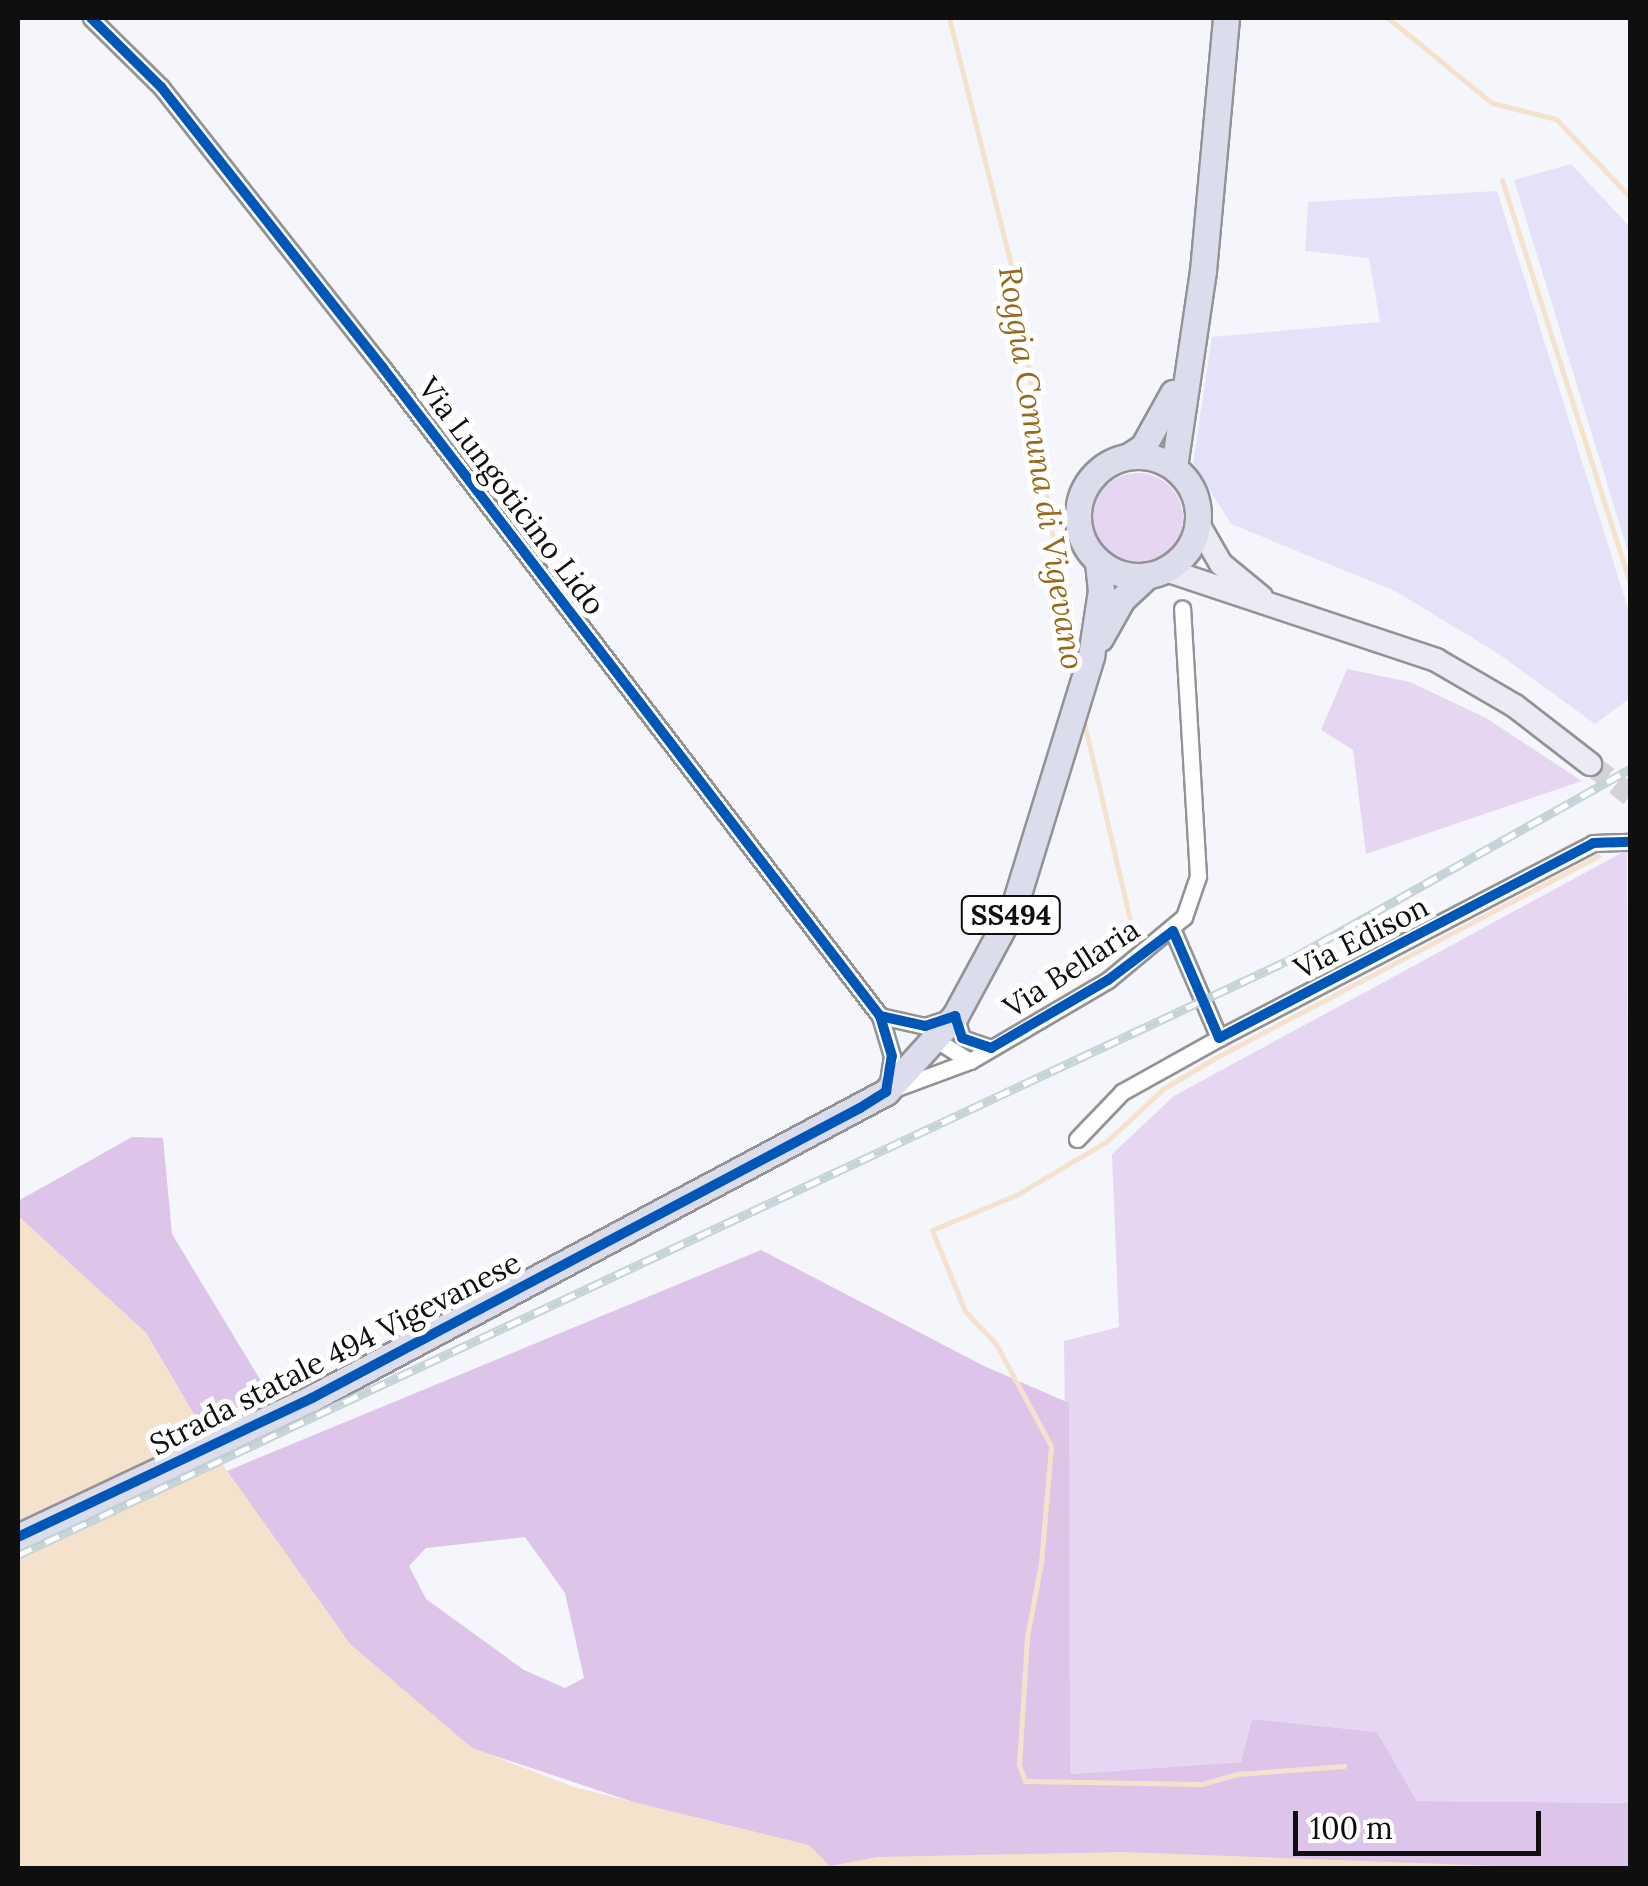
<!DOCTYPE html>
<html>
<head>
<meta charset="utf-8">
<style>
  body { margin:0 }
  #map { position:relative; width:1648px; height:1886px; overflow:hidden; background:#f5f5fc; font-family:Lora,serif }
  div>[style] { position:absolute }
  .farmland>* { inset:0; background:#e4e2f8 }
  .green>* { inset:0; background:#e6d6f2 }
  .round { border-radius:50% }
  .forest>* { inset:0; background:#ddc4e9 }
  .water>* { inset:0; background:#f5e2cc }
  .stream>* { height:5px; margin:-2.5px; padding:0 2.5px; transform-origin:2.5px; border-radius:2.5px; background:#f5e2cc }
  .secondary-tunnel>* { height:22px; margin-top:-11px; transform-origin:0; background:repeating-linear-gradient(90deg,#d2d2d8 0 22px,transparent 0 33px) }
  .roads { filter:drop-shadow(2px 0 #939396) drop-shadow(-2px 0 #939396) drop-shadow(0 2px #939396) drop-shadow(0 -2px #939396) }
  .minor>* { height:15px; margin:-7.5px; padding:0 7.5px; transform-origin:7.5px; border-radius:7.5px; background:#fefeff }
  .secondary>* { height:22px; margin:-11px; padding:0 11px; transform-origin:11px; border-radius:11px; background:#ecebf5 }
  .primary>* { height:25px; margin:-12.5px; padding:0 12.5px; transform-origin:12.5px; border-radius:12.5px; background:#dbdcec }
  .primary>.ring { margin:-12.5px; padding:0; box-sizing:content-box; background:none; border:25px solid #dbdcec; border-radius:50% }
  .rail>* { height:9px; margin-top:-4.5px; transform-origin:0; background:repeating-linear-gradient(90deg,#fff 0 15px,#c5d4d7 0 30px); box-sizing:border-box; border-block:2px solid #c5d4d7 }
  .cycleway>* { height:10px; margin:-5px; padding:0 5px; transform-origin:5px; border-radius:5px; background:#0057b8 }
  span { translate:-50% -50%; white-space:nowrap; text-align:center; line-height:1.15; -webkit-text-stroke:10px #fff; paint-order:stroke }
  .shield-label span { padding:2px 8px; background:#fff; border:2px solid; border-radius:8px; -webkit-text-stroke-width:0 }
  .shield-label { font-size:28px; color:#0f0f0f; font-weight:700 }
  .street-label { font-size:30px; color:#0f0f0f }
  .water-label { font-size:32px; color:#98691a; font-style:italic }
  .frame { position:absolute; inset:0; border:20px solid #0f0f0f; pointer-events:none }
  .scale { position:absolute; left:1293px; top:1811px; width:248px; height:45px; box-sizing:border-box; border:5px solid #0f0f0f; border-top:0; padding-left:12px; font-size:30px; line-height:35px; white-space:nowrap; color:#0f0f0f; -webkit-text-stroke:8px #fff; paint-order:stroke }
</style>
</head>
<body>
<div id="map">
  <div class="farmland">
    <i style="clip-path:polygon(1571px 164px,1630px 227px,1630px 558px,1514px 180px)"></i>
    <i style="clip-path:polygon(1497px 191px,1630px 615px,1630px 698px,1595px 724px,1496px 652px,1395px 591px,1231px 524px,1193px 463px,1212px 337px,1380px 322px,1369px 258px,1305px 251px,1308px 202px)"></i>
  </div>
  <div class="green">
    <i class="round" style="left:1093px;top:473px;width:90px;height:90px"></i>
    <i style="clip-path:polygon(1347px 669px,1410px 682px,1486px 718px,1582px 781px,1366px 854px,1353px 750px,1321px 730px)"></i>
    <i style="clip-path:polygon(1627px 850px,1630px 1803px,1417px 1801px,1377px 1732px,1252px 1719px,1241px 1762px,1070px 1774px,1064px 1341px,1119px 1327px,1112px 1154px,1174px 1096px)"></i>
  </div>
  <div class="forest">
    <i style="clip-path:polygon(132px 1137px,163px 1138px,172px 1234px,270px 1396px,202px 1428px,146px 1333px,18px 1216px,18px 1201px)"></i>
    <i style="clip-path:polygon(evenodd,761px 1250px,984px 1366px,1069px 1403px,1070px 1774px,1241px 1762px,1252px 1719px,1377px 1732px,1417px 1801px,1630px 1803px,1630px 1868px,832px 1868px,471px 1748px,350px 1644px,227px 1471px,761px 1250px,525px 1537px,565px 1593px,584px 1678px,565px 1688px,524px 1670px,426px 1599px,409px 1566px,426px 1548px,525px 1537px)"></i>
  </div>
  <div class="water">
    <i style="clip-path:polygon(18px 1216px,146px 1333px,227px 1471px,350px 1644px,472px 1748px,577px 1788px,809px 1845px,830px 1866px,877px 1857px,1122px 1852px,1555px 1868px,18px 1868px)"></i>
  </div>
  <div class="stream">
    <i style="left:949px;top:18px;width:274px;rotate:75.9deg"></i>
    <i style="left:1016px;top:284px;width:398px;rotate:81.8deg"></i>
    <i style="left:1388px;top:18px;width:134px;rotate:39.3deg"></i>
    <i style="left:1492px;top:103px;width:66px;rotate:14deg"></i>
    <i style="left:1556px;top:119px;width:108px;rotate:46.5deg"></i>
    <i style="left:1502px;top:180px;width:424px;rotate:72.4deg"></i>
    <i style="left:1083px;top:718px;width:207px;rotate:76.9deg"></i>
    <i style="left:1344px;top:1766px;width:107px;rotate:175.7deg"></i>
    <i style="left:1237px;top:1774px;width:37px;rotate:164deg"></i>
    <i style="left:1201px;top:1784px;width:176px;rotate:-179deg"></i>
    <i style="left:1025px;top:1781px;width:17px;rotate:-111deg"></i>
    <i style="left:1019px;top:1765px;width:128px;rotate:-86.4deg"></i>
    <i style="left:1027px;top:1637px;width:75px;rotate:-79.3deg"></i>
    <i style="left:1041px;top:1563px;width:117px;rotate:-85.1deg"></i>
    <i style="left:1051px;top:1446px;width:116px;rotate:-118.3deg"></i>
    <i style="left:996px;top:1344px;width:45px;rotate:-133.2deg"></i>
    <i style="left:965px;top:1311px;width:87px;rotate:-112.2deg"></i>
    <i style="left:932px;top:1230px;width:91px;rotate:-22.6deg"></i>
    <i style="left:1016px;top:1195px;width:104px;rotate:-30.5deg"></i>
    <i style="left:1106px;top:1142px;width:78px;rotate:-42.9deg"></i>
    <i style="left:1163px;top:1089px;width:61px;rotate:-30.8deg"></i>
    <i style="left:1215px;top:1058px;width:433px;rotate:-27.8deg"></i>
  </div>
  <div class="secondary-tunnel">
    <i style="left:1590px;top:764px;width:51px;rotate:37.8deg"></i>
  </div>
  <div class="roads">
    <div class="minor">
      <i style="left:91px;top:18px;width:98px;rotate:44.6deg"></i>
      <i style="left:161px;top:87px;width:358px;rotate:51.7deg"></i>
      <i style="left:383px;top:368px;width:817px;rotate:52.51deg"></i>
      <i style="left:880px;top:1016px;width:42px;rotate:73.3deg"></i>
      <i style="left:892px;top:1056px;width:36px;rotate:99deg"></i>
      <i style="left:886px;top:1092px;width:90px;rotate:-20.3deg"></i>
      <i style="left:970px;top:1061px;width:160px;rotate:-30.4deg"></i>
      <i style="left:1108px;top:980px;width:99px;rotate:-39.7deg"></i>
      <i style="left:1184px;top:917px;width:43px;rotate:-71.1deg"></i>
      <i style="left:1198px;top:876px;width:268px;rotate:-93.4deg"></i>
      <i style="left:1173px;top:931px;width:116px;rotate:66.7deg"></i>
      <i style="left:1219px;top:1038px;width:422px;rotate:-27.5deg"></i>
      <i style="left:1593px;top:843px;width:37px;rotate:-2deg"></i>
      <i style="left:880px;top:1016px;width:46px;rotate:12.5deg"></i>
      <i style="left:925px;top:1026px;width:32px;rotate:-18deg"></i>
      <i style="left:955px;top:1016px;width:23px;rotate:72deg"></i>
      <i style="left:962px;top:1038px;width:31px;rotate:19deg"></i>
      <i style="left:941px;top:1031px;width:12px;rotate:90deg"></i>
      <i style="left:941px;top:1043px;width:34px;rotate:32deg"></i>
      <i style="left:1077px;top:1139px;width:65px;rotate:-46.2deg"></i>
      <i style="left:1122px;top:1092px;width:111px;rotate:-29.1deg"></i>
    </div>
    <div class="secondary">
      <i style="left:1198px;top:524px;width:46px;rotate:60.1deg"></i>
      <i style="left:1221px;top:564px;width:52px;rotate:39.5deg"></i>
      <i style="left:1166px;top:570px;width:285px;rotate:18.4deg"></i>
      <i style="left:1436px;top:660px;width:91px;rotate:30.2deg"></i>
      <i style="left:1515px;top:706px;width:95px;rotate:37.7deg"></i>
    </div>
    <div class="primary">
      <i class="ring" style="left:1078px;top:456px;width:95px;height:95px"></i>
      <i style="left:1129px;top:456px;width:17px;rotate:-33deg"></i>
      <i style="left:1143px;top:447px;width:62px;rotate:-60.9deg"></i>
      <i style="left:1174px;top:467px;width:198px;rotate:-81.6deg"></i>
      <i style="left:1203px;top:271px;width:254px;rotate:-84.8deg"></i>
      <i style="left:1100px;top:638px;width:45px;rotate:-60.6deg"></i>
      <i style="left:1122px;top:599px;width:34px;rotate:-43deg"></i>
      <i style="left:18px;top:1537px;width:325px;rotate:-25.3deg"></i>
      <i style="left:312px;top:1398px;width:650px;rotate:-28.06deg"></i>
      <i style="left:886px;top:1092px;width:103px;rotate:-47.8deg"></i>
      <i style="left:955px;top:1016px;width:124px;rotate:-61.6deg"></i>
      <i style="left:1014px;top:907px;width:263px;rotate:-72.9deg"></i>
      <i style="left:1091px;top:656px;width:66px;rotate:-81.3deg"></i>
      <i style="left:1101px;top:591px;width:29px;rotate:-96deg"></i>
    </div>
  </div>
  <div class="rail">
    <i style="left:18px;top:1555px;width:1408px;rotate:-25.09deg"></i>
    <i style="left:1293px;top:958px;width:386px;rotate:-29.3deg"></i>
  </div>
  <div class="cycleway">
    <i style="left:880px;top:1016px;width:46px;rotate:12.5deg"></i>
    <i style="left:925px;top:1026px;width:32px;rotate:-18deg"></i>
    <i style="left:955px;top:1016px;width:23px;rotate:72deg"></i>
    <i style="left:962px;top:1038px;width:31px;rotate:19deg"></i>
    <i style="left:991px;top:1048px;width:135px;rotate:-30.2deg"></i>
    <i style="left:1108px;top:980px;width:81px;rotate:-37deg"></i>
    <i style="left:1173px;top:931px;width:116px;rotate:66.7deg"></i>
    <i style="left:1219px;top:1038px;width:422px;rotate:-27.5deg"></i>
    <i style="left:1593px;top:843px;width:37px;rotate:-2deg"></i>
    <i style="left:18px;top:1537px;width:325px;rotate:-25.3deg"></i>
    <i style="left:312px;top:1398px;width:620px;rotate:-27.89deg"></i>
    <i style="left:860px;top:1108px;width:31px;rotate:-32deg"></i>
    <i style="left:886px;top:1092px;width:36px;rotate:-81deg"></i>
    <i style="left:892px;top:1056px;width:42px;rotate:-106.7deg"></i>
    <i style="left:880px;top:1016px;width:817px;rotate:-127.49deg"></i>
    <i style="left:383px;top:368px;width:358px;rotate:-128.3deg"></i>
    <i style="left:161px;top:87px;width:98px;rotate:-135.4deg"></i>
  </div>
  <div class="shield-label">
    <span style="left:1011px;top:915px">SS494</span>
  </div>
  <div class="street-label">
    <span style="left:512px;top:496px;rotate:53deg">Via Lungoticino Lido</span>
    <span style="left:1361px;top:937px;rotate:-27deg">Via Edison</span>
    <span style="left:1071px;top:968px;rotate:-33deg">Via Bellaria</span>
    <span style="left:335px;top:1353px;rotate:-27deg">Strada statale 494 Vigevanese</span>
  </div>
  <div class="water-label">
    <span style="left:1041px;top:468px;rotate:81deg">Roggia Comuna di Vigevano</span>
  </div>
  <div class="frame"></div>
  <div class="scale">100 m</div>
</div>
</body>
</html>
